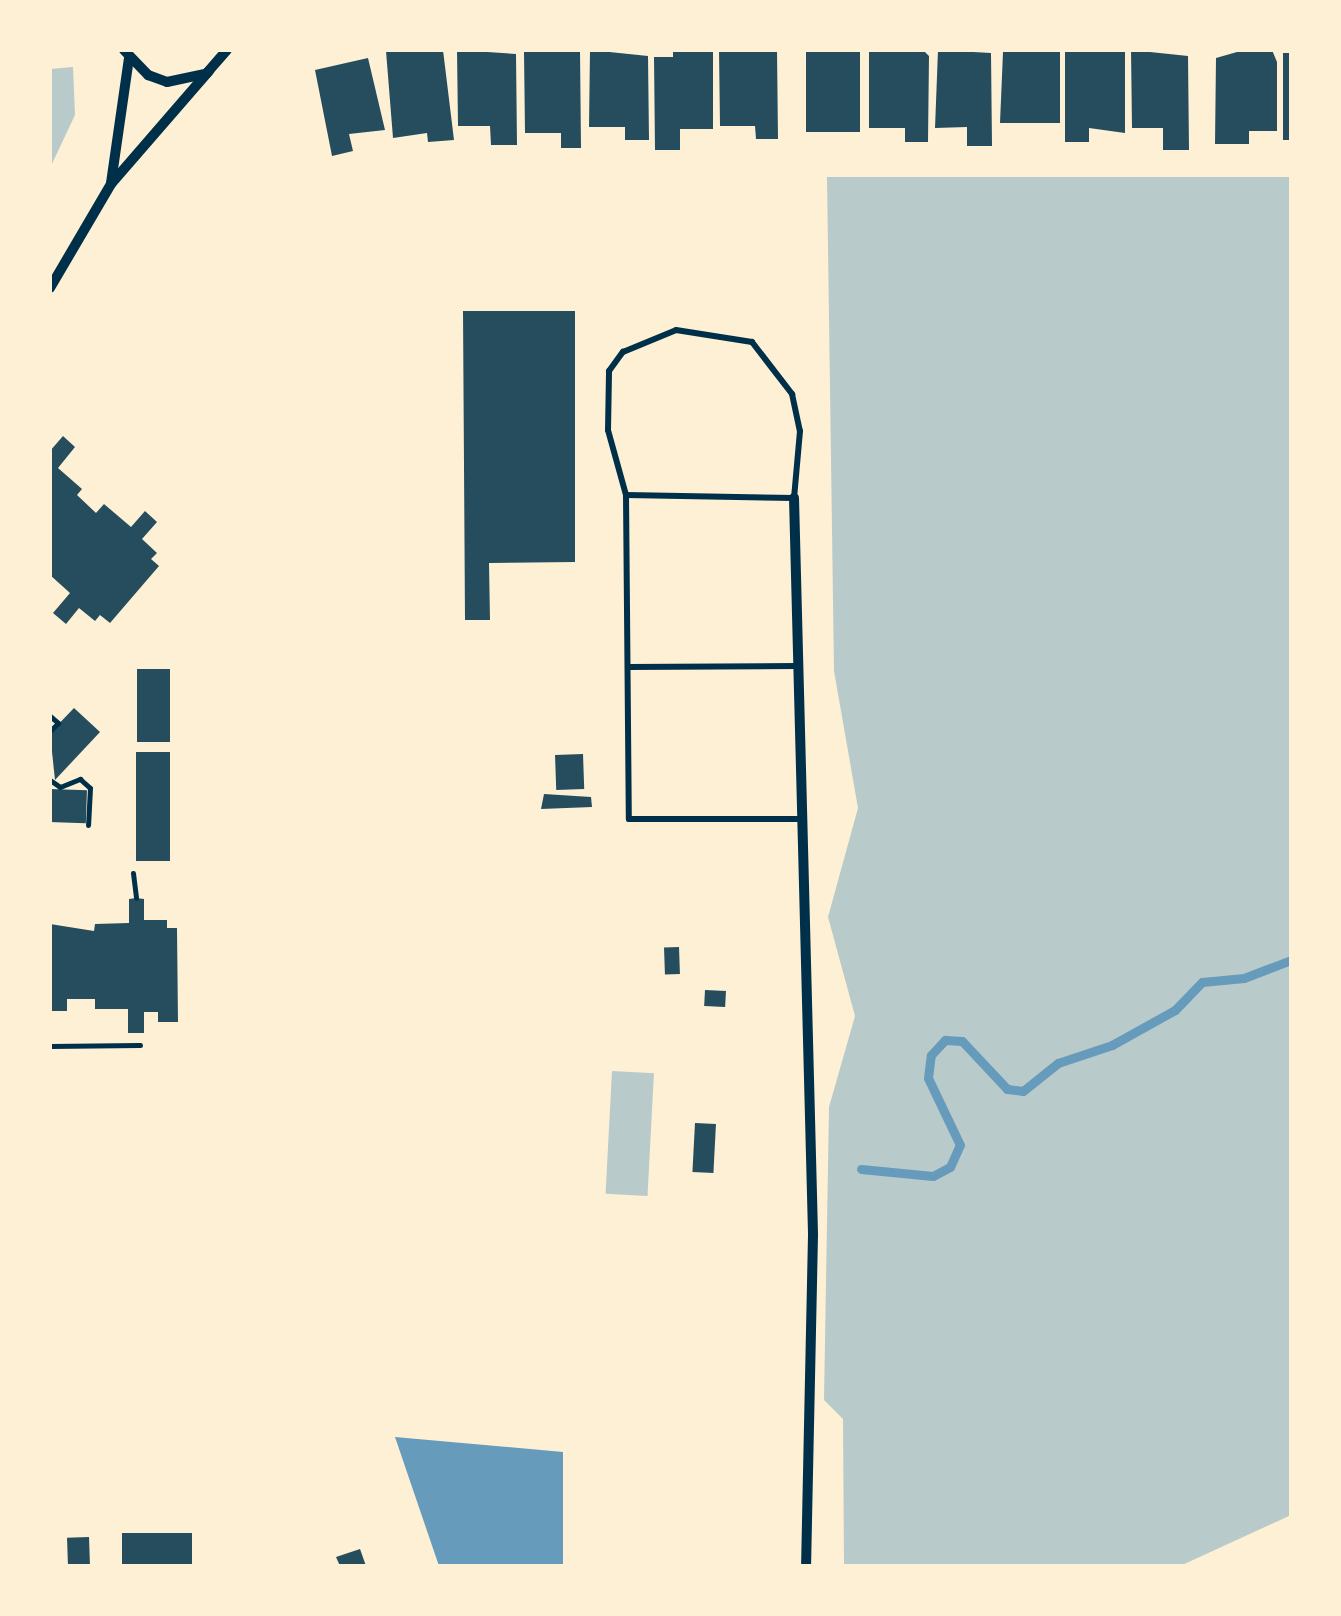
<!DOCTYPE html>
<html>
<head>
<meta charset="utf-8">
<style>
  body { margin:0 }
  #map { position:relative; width:1341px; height:1616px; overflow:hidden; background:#fdf0d5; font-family:"IBM Plex Sans",sans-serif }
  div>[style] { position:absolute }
  .green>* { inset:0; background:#b9caca; transform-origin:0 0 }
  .water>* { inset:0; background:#669bbc }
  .stream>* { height:9px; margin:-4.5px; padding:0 4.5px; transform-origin:4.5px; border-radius:4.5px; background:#669bbc }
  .building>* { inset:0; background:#264d5e; transform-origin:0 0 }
  .path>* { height:5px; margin:-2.5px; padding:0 2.5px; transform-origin:2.5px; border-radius:2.5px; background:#003049 }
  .service>* { height:6px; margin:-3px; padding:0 3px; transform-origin:3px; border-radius:3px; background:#003049 }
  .minor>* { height:10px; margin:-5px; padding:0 5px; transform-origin:5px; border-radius:5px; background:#003049 }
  span { translate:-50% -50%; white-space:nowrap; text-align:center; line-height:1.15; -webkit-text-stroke:10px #fdf0d5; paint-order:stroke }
  .frame { position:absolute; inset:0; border:52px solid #fdf0d5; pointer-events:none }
</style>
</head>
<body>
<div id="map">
  <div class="green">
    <i style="clip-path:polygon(73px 67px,75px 115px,50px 168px,50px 69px)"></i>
    <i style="clip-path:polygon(827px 177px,1291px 177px,1291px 1515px,1180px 1566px,844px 1566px,843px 1419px,824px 1400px,829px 1107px,855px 1016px,828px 917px,858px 808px,834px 671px)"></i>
    <i style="left:612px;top:1071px;width:42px;height:123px;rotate:3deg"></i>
  </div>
  <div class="water">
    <i style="clip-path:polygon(395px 1437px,563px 1452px,563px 1566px,439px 1566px)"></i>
  </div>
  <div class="stream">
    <i style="left:861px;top:1169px;width:72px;rotate:5.6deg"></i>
    <i style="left:933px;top:1176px;width:19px;rotate:-28deg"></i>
    <i style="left:950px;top:1167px;width:24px;rotate:-66deg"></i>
    <i style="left:960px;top:1145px;width:74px;rotate:-115.5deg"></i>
    <i style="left:928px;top:1078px;width:23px;rotate:-83deg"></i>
    <i style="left:931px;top:1055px;width:21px;rotate:-47deg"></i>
    <i style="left:945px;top:1040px;width:17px;rotate:3deg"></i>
    <i style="left:962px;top:1041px;width:66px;rotate:46.8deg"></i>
    <i style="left:1007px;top:1089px;width:16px;rotate:7deg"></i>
    <i style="left:1023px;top:1091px;width:45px;rotate:-38.7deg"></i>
    <i style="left:1058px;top:1063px;width:57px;rotate:-18.4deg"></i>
    <i style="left:1112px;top:1045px;width:72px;rotate:-29.1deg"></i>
    <i style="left:1175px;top:1010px;width:39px;rotate:-46deg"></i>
    <i style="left:1202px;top:982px;width:42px;rotate:-5.4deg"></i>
    <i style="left:1244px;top:978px;width:50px;rotate:-21deg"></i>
  </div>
  <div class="building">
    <i style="clip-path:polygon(443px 50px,454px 140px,428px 142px,427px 133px,393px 138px,386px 51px)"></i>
    <i style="clip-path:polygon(457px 50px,516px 54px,517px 145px,491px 145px,490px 126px,458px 126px)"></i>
    <i style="clip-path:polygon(580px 50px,581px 148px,561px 148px,561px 133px,525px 133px,524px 52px)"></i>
    <i style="clip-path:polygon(590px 50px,648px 56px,649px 140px,625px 140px,625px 127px,589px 127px)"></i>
    <i style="clip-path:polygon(673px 50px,713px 50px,713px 129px,680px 129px,680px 150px,655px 150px,654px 57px,673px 57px)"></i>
    <i style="clip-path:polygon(719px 50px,777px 50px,778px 139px,756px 139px,755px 126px,720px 126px)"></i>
    <i style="left:806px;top:50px;width:54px;height:82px"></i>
    <i style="clip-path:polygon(923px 50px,929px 56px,928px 142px,905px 142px,905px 128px,869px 128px,869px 51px)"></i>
    <i style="clip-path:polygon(938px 50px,991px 53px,992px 146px,967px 146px,967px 127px,935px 128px)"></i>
    <i style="clip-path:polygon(1125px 50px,1125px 133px,1089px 128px,1089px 142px,1065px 142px,1065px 52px)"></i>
    <i style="clip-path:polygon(1131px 50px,1188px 56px,1189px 150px,1163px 150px,1163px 128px,1132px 128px)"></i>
    <i style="clip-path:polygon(1244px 50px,1272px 50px,1277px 62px,1277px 131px,1249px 131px,1249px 144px,1215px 144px,1216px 58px)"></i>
    <i style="clip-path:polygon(1027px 51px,1060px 51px,1060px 123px,1000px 123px,1003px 52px)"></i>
    <i style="left:1283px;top:53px;width:8px;height:87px"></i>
    <i style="clip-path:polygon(368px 58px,385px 130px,349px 134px,353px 151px,332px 156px,315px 70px)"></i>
    <i style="clip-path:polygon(463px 311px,575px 311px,575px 562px,489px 563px,490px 620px,465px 620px)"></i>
    <i style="clip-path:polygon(63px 436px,75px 447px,58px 468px,82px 489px,77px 495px,96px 513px,104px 504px,131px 527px,145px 511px,157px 522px,142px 539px,157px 553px,151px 559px,159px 566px,110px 623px,100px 615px,95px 621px,79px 608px,66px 624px,53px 613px,70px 593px,50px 575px,50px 451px)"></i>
    <i style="left:137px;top:669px;width:33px;height:73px"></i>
    <i style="clip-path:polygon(74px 708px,100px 732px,55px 780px,50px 733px)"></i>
    <i style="left:136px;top:752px;width:34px;height:109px"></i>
    <i style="left:583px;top:754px;width:35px;height:28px;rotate:88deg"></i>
    <i style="left:50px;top:789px;width:37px;height:33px;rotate:2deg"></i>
    <i style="clip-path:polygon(544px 794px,591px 797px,592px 807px,541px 809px)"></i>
    <i style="clip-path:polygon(136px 898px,144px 899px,144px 920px,167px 920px,167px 928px,177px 928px,178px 1022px,158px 1022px,158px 1012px,144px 1012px,144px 1033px,128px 1033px,128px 1009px,95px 1009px,95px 999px,67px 999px,67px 1011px,50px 1011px,50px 924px,94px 931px,95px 924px,129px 923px,129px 899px)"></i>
    <i style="left:679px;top:947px;width:27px;height:15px;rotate:88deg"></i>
    <i style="left:705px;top:990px;width:21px;height:16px;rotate:3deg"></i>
    <i style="left:695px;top:1123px;width:21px;height:49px;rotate:3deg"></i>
    <i style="left:192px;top:1533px;width:33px;height:70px;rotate:90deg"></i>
    <i style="left:89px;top:1537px;width:29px;height:22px;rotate:88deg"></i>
    <i style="clip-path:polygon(360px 1549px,366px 1566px,340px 1566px,336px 1557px)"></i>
  </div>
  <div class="path">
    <i style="left:50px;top:716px;width:11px;rotate:41deg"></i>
    <i style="left:58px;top:723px;width:11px;rotate:135deg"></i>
    <i style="left:50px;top:780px;width:12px;rotate:35deg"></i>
    <i style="left:60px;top:787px;width:22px;rotate:-22deg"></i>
    <i style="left:80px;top:779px;width:13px;rotate:42deg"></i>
    <i style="left:90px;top:788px;width:37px;rotate:93deg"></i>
    <i style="left:133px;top:873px;width:25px;rotate:83deg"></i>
    <i style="left:50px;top:1046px;width:90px;rotate:-0.6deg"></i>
  </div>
  <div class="service">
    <i style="left:626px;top:495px;width:67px;rotate:-105.5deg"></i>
    <i style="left:608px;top:430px;width:59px;rotate:-89deg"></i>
    <i style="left:609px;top:371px;width:24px;rotate:-54deg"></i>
    <i style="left:623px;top:352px;width:57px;rotate:-22.5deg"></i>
    <i style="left:676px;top:330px;width:77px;rotate:9deg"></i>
    <i style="left:752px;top:342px;width:66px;rotate:52.4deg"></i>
    <i style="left:792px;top:394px;width:38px;rotate:78deg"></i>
    <i style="left:800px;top:431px;width:67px;rotate:95.1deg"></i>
    <i style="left:794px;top:498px;width:168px;rotate:-179deg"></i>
    <i style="left:626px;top:495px;width:324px;rotate:89.5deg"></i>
    <i style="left:629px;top:819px;width:172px"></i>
    <i style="left:628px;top:667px;width:169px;rotate:-0.3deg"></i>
  </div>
  <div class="minor">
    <i style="left:124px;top:50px;width:35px;rotate:46deg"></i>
    <i style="left:148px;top:75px;width:20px;rotate:20deg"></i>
    <i style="left:167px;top:82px;width:40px;rotate:-12deg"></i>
    <i style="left:206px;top:74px;width:32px;rotate:-49deg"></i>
    <i style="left:111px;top:183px;width:126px;rotate:-81.8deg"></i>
    <i style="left:50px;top:288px;width:121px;rotate:-59.6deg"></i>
    <i style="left:111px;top:184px;width:150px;rotate:-49.1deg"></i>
    <i style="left:794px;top:498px;width:737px;rotate:88.52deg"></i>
    <i style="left:813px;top:1235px;width:331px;rotate:91.2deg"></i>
  </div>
  <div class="frame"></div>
</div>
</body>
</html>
